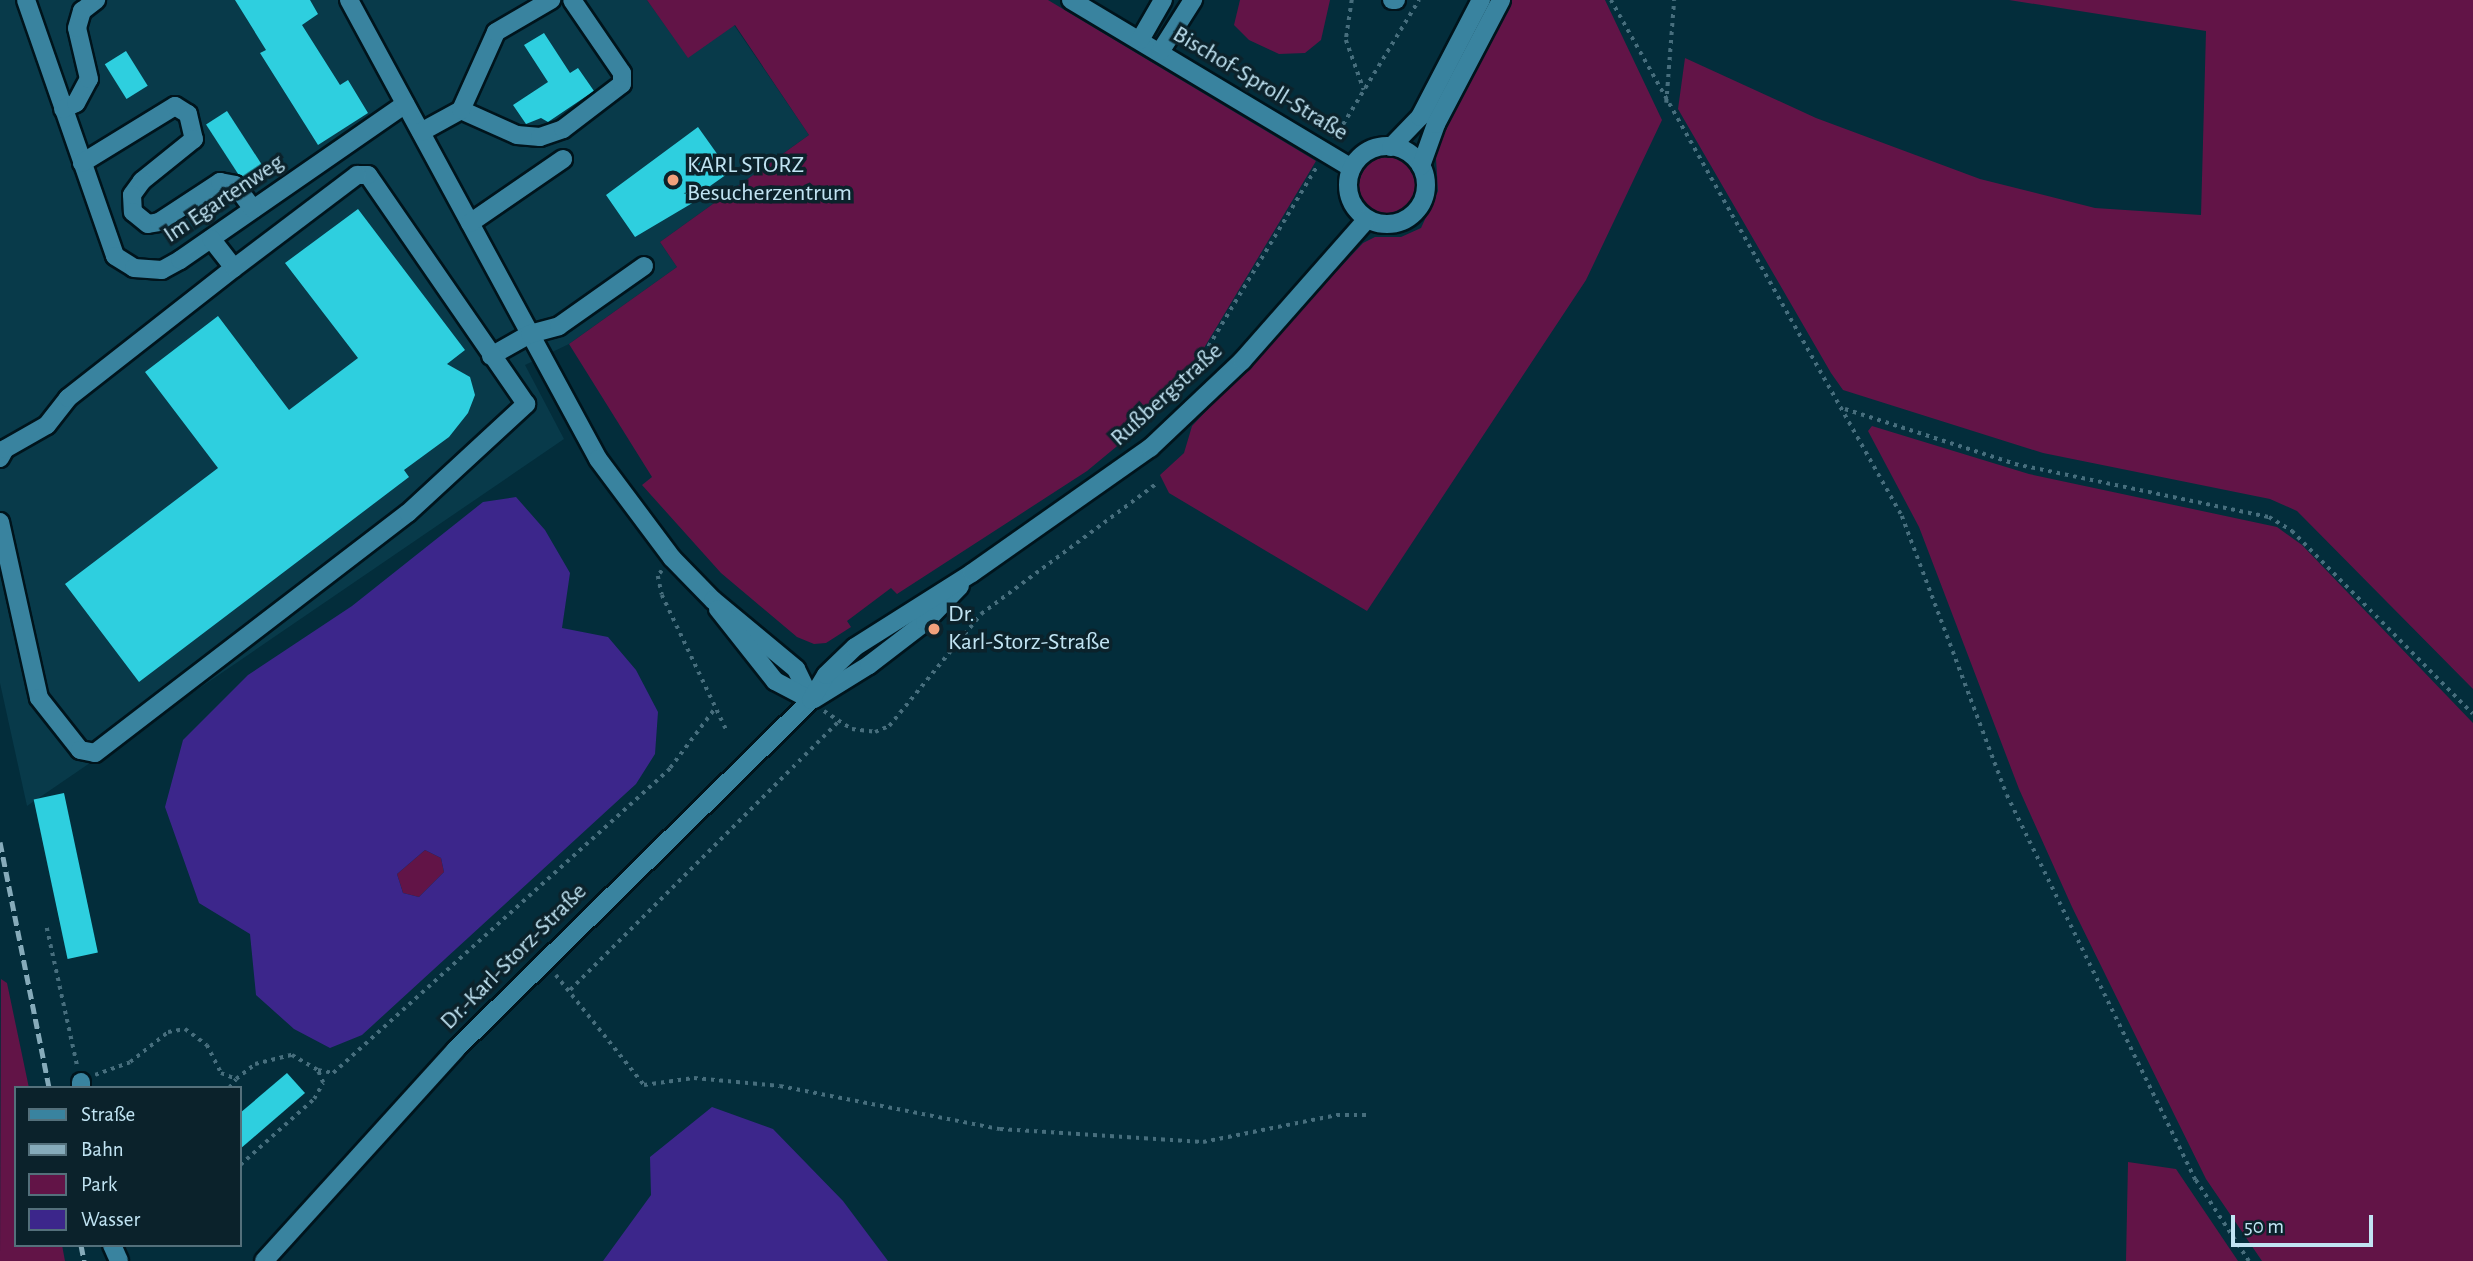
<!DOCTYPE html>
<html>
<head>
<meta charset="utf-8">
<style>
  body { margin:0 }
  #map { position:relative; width:2473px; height:1261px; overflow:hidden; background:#032d3b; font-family:"Alegreya Sans",sans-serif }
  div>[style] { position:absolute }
  .built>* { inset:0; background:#083a4a }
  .green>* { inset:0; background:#621447 }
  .round { border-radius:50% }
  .water>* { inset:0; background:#3c268b }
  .building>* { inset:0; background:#2ecfdf; transform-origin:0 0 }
  .path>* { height:3.5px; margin-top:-1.75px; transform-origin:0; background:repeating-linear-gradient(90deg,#476e7d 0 3.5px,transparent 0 8.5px) }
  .roads { filter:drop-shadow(2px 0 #00141c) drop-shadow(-2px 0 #00141c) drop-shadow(0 2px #00141c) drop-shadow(0 -2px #00141c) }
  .minor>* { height:18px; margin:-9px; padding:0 9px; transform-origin:9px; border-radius:9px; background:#39839f }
  .minor>.ring { margin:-9px; padding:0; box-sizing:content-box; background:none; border:18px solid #39839f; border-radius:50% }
  .rail>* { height:5px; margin-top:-2.5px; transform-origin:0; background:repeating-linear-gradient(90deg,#86abba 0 10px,transparent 0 15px) }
  .dots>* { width:19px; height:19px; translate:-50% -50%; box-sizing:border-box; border:4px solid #0b222b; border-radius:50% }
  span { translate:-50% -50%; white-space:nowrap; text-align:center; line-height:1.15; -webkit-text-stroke:7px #0b222b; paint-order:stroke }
  .street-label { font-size:24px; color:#c1e4f3 }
  .poi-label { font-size:24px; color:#c1e4f3 }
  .left { translate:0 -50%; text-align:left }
  .legend { position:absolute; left:14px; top:1086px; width:228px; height:161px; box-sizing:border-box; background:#0b222b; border:2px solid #54707b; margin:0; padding:9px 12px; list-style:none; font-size:21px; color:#c1e4f3 }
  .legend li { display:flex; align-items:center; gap:14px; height:35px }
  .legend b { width:35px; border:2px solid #54707b }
  .scale { position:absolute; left:2231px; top:1215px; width:142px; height:32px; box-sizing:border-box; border:4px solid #c1e4f3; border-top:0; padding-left:9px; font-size:21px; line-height:24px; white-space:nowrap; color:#c1e4f3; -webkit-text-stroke:5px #0b222b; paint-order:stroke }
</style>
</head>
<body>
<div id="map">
  <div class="built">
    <i style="clip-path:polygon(0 0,647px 0,688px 57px,734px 25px,809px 135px,660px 242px,677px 267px,569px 344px,525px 365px,564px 439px,27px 806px,0 683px)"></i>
  </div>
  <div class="green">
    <i style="clip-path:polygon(647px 0,1048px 0,1316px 161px,1189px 373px,1145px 423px,1087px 471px,897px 594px,891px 588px,847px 621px,851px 627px,826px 643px,814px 644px,797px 637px,721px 573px,642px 485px,652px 477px,569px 344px,677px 267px,660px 242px,809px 135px,735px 25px,688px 58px)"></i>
    <i style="clip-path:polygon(1240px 0,1330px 0,1321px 40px,1305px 53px,1279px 54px,1249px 40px,1234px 25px)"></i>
    <i style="clip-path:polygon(1508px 0,1605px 0,1662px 120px,1586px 280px,1367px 611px,1169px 493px,1160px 475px,1184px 453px,1192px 426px,1363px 243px,1375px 237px,1401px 237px,1421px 228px,1438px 191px,1435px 143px)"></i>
    <i style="clip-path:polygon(2009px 0,2473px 0,2473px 689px,2297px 511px,2270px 499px,2043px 453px,1843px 390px,1831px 373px,1678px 109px,1685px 58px,1816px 118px,1980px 179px,2095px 208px,2201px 215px,2206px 31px)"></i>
    <i class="round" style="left:1359px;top:157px;width:58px;height:58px"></i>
    <i style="clip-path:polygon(1872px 426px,2029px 474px,2277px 527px,2302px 545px,2473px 723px,2473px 1261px,2262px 1261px,2206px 1179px,2072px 907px,2019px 789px,1919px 527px,1868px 431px)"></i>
    <i style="clip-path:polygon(425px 850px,441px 858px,444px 872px,419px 897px,403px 893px,397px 874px)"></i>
    <i style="clip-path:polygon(1px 979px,7px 983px,29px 1088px,16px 1088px,16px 1245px,62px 1245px,65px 1261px,0 1261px)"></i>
    <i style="clip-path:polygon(2128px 1162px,2176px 1169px,2238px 1261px,2126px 1261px)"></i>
  </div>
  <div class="water">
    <i style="clip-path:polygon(evenodd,516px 497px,545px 530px,570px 573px,562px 628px,608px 637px,636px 670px,658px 712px,655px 754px,636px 784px,362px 1035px,330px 1048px,294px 1029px,256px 995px,250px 934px,199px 903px,165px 807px,183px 740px,248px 675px,352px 606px,483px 502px,516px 497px,425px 850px,441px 858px,444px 872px,419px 897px,403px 893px,397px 874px,425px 850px)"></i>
    <i style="clip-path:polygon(712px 1107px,773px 1129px,843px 1201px,888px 1261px,603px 1261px,651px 1195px,650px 1157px)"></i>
  </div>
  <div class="building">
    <i style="clip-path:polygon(235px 0,310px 0,318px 14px,302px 25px,340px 85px,348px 80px,368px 113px,318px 145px,260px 53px,266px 50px)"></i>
    <i style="clip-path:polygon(544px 33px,570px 73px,578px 68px,594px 91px,548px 122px,541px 118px,526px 124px,513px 105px,548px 82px,524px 45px)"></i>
    <i style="left:126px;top:51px;width:41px;height:25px;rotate:58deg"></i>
    <i style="left:227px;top:111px;width:67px;height:25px;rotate:57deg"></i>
    <i style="clip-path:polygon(698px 127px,730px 172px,703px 191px,706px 195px,635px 237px,606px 195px)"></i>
    <i style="clip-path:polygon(358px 209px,465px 350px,447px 364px,470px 377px,475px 395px,468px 413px,449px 437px,404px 470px,409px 477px,139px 682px,65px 584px,218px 468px,145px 372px,218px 316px,289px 410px,358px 358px,285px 263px)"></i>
    <i style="left:64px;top:793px;width:163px;height:31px;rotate:78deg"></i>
    <i style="clip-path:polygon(287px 1073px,305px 1093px,240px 1149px,240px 1113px)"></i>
  </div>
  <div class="path">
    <i style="left:1352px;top:0;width:40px;rotate:98.5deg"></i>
    <i style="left:1346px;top:40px;width:53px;rotate:70.2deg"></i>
    <i style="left:1611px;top:0;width:592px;rotate:60.58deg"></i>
    <i style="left:1902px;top:516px;width:298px;rotate:69.4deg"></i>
    <i style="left:2007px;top:795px;width:429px;rotate:63.9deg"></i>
    <i style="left:2196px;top:1180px;width:97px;rotate:56.8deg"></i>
    <i style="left:1666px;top:103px;width:103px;rotate:-85.6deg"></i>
    <i style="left:1334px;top:139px;width:163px;rotate:-58.6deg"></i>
    <i style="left:1182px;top:390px;width:262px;rotate:-58.9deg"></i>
    <i style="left:1845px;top:409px;width:179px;rotate:17.9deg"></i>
    <i style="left:2015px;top:464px;width:259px;rotate:11.8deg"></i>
    <i style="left:2269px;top:517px;width:27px;rotate:31deg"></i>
    <i style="left:2292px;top:531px;width:257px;rotate:45.3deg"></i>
    <i style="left:662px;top:571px;width:6px;rotate:129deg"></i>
    <i style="left:658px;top:576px;width:19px;rotate:78deg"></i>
    <i style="left:662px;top:595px;width:151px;rotate:64.5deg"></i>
    <i style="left:824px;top:711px;width:33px;rotate:33deg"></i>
    <i style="left:852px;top:729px;width:23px;rotate:7deg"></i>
    <i style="left:875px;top:732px;width:15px;rotate:-23deg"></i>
    <i style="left:889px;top:726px;width:145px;rotate:-50.6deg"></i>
    <i style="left:981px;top:614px;width:218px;rotate:-36.6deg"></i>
    <i style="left:47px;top:928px;width:140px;rotate:77.6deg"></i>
    <i style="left:556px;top:975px;width:141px;rotate:51.3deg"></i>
    <i style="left:644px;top:1085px;width:50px;rotate:-8deg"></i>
    <i style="left:694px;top:1078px;width:86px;rotate:5.3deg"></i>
    <i style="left:780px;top:1086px;width:224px;rotate:11.1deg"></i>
    <i style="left:1000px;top:1129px;width:203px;rotate:3.7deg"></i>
    <i style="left:1203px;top:1142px;width:137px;rotate:-11.4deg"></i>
    <i style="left:1337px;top:1115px;width:29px"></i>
    <i style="left:570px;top:990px;width:378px;rotate:-45deg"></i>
    <i style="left:95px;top:1075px;width:37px;rotate:-20deg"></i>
    <i style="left:130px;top:1062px;width:48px;rotate:-38.3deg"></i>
    <i style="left:168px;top:1032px;width:17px;rotate:-10deg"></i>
    <i style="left:185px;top:1029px;width:27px;rotate:36deg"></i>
    <i style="left:207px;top:1045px;width:31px;rotate:63deg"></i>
    <i style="left:221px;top:1073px;width:16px;rotate:22deg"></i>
    <i style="left:236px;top:1079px;width:24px;rotate:-38deg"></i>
    <i style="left:255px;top:1064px;width:38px;rotate:-14deg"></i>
    <i style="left:292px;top:1055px;width:30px;rotate:30deg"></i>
    <i style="left:318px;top:1070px;width:15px;rotate:11deg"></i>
    <i style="left:333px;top:1073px;width:455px;rotate:-42.1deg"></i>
    <i style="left:670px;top:768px;width:76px;rotate:-53deg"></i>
    <i style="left:229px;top:1088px;width:11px;rotate:-52deg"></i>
    <i style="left:240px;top:1165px;width:99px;rotate:-41.7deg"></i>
    <i style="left:314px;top:1099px;width:18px;rotate:-61deg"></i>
    <i style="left:323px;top:1083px;width:13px;rotate:-113deg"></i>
  </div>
  <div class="roads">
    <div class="minor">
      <i style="left:26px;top:0;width:271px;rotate:70.8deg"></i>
      <i style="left:115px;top:256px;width:22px;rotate:32deg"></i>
      <i style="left:134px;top:268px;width:28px;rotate:4deg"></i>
      <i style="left:162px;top:270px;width:21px;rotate:-29deg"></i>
      <i style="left:180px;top:260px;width:274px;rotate:-34.7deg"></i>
      <i style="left:349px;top:0;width:522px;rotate:61.52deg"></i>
      <i style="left:598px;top:459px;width:124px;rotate:53.2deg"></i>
      <i style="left:672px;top:558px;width:59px;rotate:45.7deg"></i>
      <i style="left:713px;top:600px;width:108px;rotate:39.7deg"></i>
      <i style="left:796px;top:669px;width:34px;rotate:64deg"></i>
      <i style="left:1071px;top:0;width:327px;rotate:30.9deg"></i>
      <i style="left:1392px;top:0;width:4px"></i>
      <i style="left:1140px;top:40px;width:46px;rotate:-60.1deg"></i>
      <i style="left:1160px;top:52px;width:62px;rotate:-57.6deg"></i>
      <i style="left:63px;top:109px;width:14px;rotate:-25deg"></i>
      <i style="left:76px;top:103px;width:27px;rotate:-62deg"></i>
      <i style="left:89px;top:79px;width:52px;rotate:-103.2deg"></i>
      <i style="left:77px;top:28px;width:18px;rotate:-74deg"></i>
      <i style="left:82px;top:11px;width:18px;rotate:-38deg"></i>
      <i style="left:461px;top:110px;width:61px;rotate:24.1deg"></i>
      <i style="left:517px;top:135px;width:23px;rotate:5deg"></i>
      <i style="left:540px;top:137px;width:24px;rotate:-19deg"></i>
      <i style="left:563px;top:129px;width:74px;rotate:-37.3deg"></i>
      <i style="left:622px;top:84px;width:11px;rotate:-90deg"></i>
      <i style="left:622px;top:73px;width:88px;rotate:-124.4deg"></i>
      <i style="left:421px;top:132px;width:46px;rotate:-28.8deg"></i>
      <i style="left:461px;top:110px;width:85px;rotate:-65.8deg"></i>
      <i style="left:496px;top:32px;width:64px;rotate:-30.2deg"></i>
      <i class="ring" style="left:1348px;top:146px;width:60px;height:60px"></i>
      <i style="left:1391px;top:147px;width:42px;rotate:-46deg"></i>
      <i style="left:1420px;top:117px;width:132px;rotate:-62.5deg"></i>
      <i style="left:82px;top:163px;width:109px;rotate:-31.5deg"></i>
      <i style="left:175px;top:106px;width:15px;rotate:32deg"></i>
      <i style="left:188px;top:114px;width:26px;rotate:77deg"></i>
      <i style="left:194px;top:139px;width:67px;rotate:141.1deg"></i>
      <i style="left:142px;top:181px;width:17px;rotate:126deg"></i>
      <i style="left:132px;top:195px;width:17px;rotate:87deg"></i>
      <i style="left:133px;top:212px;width:19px;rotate:39deg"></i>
      <i style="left:148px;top:224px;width:11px;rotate:-10deg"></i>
      <i style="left:159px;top:222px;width:73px;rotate:-33.3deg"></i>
      <i style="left:220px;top:182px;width:15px;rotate:11deg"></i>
      <i style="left:235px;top:185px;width:30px;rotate:53deg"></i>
      <i style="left:1421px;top:166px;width:45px;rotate:-70.3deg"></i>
      <i style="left:1436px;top:124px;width:140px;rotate:-62.3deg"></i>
      <i style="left:470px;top:223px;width:113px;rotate:-34.5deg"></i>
      <i style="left:491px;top:356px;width:45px;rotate:-29.4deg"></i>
      <i style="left:530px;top:334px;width:30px;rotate:-15deg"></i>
      <i style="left:559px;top:326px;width:104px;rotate:-35.2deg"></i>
      <i style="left:0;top:458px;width:10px;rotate:-61deg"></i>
      <i style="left:5px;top:449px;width:48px;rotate:-29.7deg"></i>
      <i style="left:47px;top:425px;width:34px;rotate:-52deg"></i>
      <i style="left:68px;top:398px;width:211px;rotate:-38.1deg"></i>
      <i style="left:234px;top:268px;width:37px;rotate:-128deg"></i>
      <i style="left:0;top:522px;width:180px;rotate:77.5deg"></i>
      <i style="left:39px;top:698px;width:66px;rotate:51.7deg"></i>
      <i style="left:80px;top:750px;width:15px;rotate:11deg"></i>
      <i style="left:95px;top:753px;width:394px;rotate:-37.5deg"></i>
      <i style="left:408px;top:513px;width:161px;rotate:-42.7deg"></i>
      <i style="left:526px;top:404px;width:278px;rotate:-124.6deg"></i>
      <i style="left:368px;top:175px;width:11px;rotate:180deg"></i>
      <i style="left:357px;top:175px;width:154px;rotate:142.9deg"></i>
      <i style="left:718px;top:609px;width:92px;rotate:51.6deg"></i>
      <i style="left:775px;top:681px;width:41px;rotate:27.8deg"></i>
      <i style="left:814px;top:699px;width:65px;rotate:-31.7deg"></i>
      <i style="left:869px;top:665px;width:71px;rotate:-37.5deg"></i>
      <i style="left:925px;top:622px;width:50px;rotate:-45.8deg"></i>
      <i style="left:81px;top:1082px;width:6px;rotate:90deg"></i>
      <i style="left:112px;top:1245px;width:17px;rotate:66deg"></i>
      <i style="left:264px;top:1261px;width:285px;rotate:-47.8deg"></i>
      <i style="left:455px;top:1050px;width:499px;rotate:-44.5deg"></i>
      <i style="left:811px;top:700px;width:29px;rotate:-59deg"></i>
      <i style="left:826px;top:675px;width:40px;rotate:-44deg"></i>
      <i style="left:855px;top:647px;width:138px;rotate:-32.3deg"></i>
      <i style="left:972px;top:573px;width:218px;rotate:-35.1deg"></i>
      <i style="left:1150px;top:448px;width:127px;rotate:-43.4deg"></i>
      <i style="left:1242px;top:361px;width:189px;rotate:-48.6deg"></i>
    </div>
  </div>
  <div class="rail">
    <i style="left:0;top:842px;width:251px;rotate:78.7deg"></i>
    <i style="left:81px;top:1245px;width:16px;rotate:79deg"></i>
  </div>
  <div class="dots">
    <i style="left:673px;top:180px;background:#f1a17c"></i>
    <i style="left:934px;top:629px;background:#f1a17c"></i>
  </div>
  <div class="street-label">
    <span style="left:1260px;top:84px;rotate:31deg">Bischof-Sproll-Straße</span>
    <span style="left:224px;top:199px;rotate:-34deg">Im Egartenweg</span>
    <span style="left:1167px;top:395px;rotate:-42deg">Rußbergstraße</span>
    <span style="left:514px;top:957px;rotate:-45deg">Dr.-Karl-Storz-Straße</span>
  </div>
  <div class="poi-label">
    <span class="left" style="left:687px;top:180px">KARL STORZ<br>Besucherzentrum</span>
    <span class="left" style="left:948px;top:629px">Dr.<br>Karl-Storz-Straße</span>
  </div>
  <ul class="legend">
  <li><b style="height:9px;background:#39839f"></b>Straße</li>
  <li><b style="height:9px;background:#86abba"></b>Bahn</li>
  <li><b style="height:19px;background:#621447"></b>Park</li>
  <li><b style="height:19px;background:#3c268b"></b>Wasser</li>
  </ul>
  <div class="scale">50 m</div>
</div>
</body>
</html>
